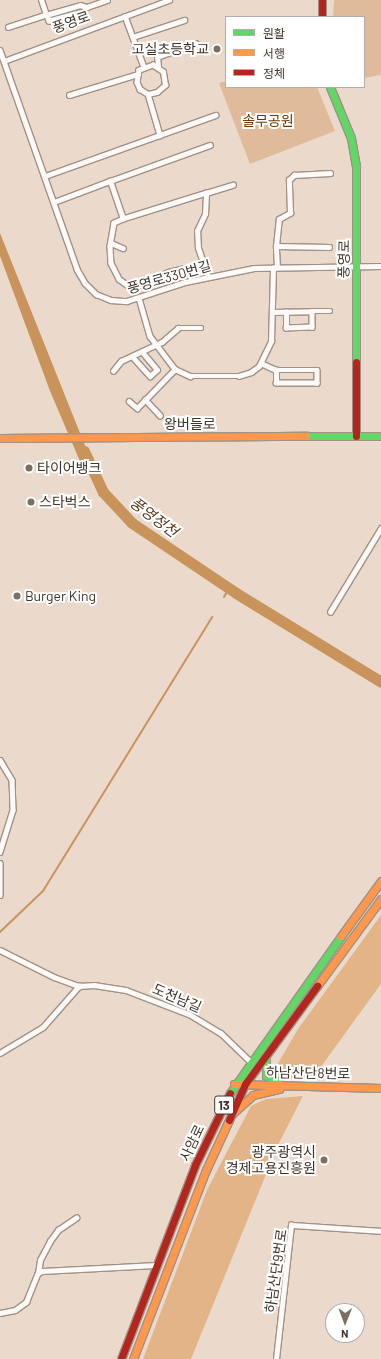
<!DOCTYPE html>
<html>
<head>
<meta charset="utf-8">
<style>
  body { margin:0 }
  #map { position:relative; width:381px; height:1359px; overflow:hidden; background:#ebdacb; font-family:Barlow,"Noto Sans KR",sans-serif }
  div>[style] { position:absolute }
  .green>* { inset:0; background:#dfbb9b }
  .forest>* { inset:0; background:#e3b487 }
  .water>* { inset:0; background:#c9935c }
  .stream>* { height:2px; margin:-1px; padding:0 1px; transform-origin:1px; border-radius:1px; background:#c9935c }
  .river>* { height:11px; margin:-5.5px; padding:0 5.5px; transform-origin:5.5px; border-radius:5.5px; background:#c9935c }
  .roads { filter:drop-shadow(1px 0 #9f9287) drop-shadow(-1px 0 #9f9287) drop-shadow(0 1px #9f9287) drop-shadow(0 -1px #9f9287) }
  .street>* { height:4.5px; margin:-2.25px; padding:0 2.25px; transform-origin:2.25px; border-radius:2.25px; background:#fcf9f7 }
  .fast>* { height:7px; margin:-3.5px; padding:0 3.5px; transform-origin:3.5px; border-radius:3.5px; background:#63d668 }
  .slow>* { height:7px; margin:-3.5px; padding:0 3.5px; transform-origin:3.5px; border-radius:3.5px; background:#ff974d }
  .jam>* { height:7px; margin:-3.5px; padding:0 3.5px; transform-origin:3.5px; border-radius:3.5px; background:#b3261e }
  .dots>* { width:11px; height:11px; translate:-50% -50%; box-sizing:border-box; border:2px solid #fff; border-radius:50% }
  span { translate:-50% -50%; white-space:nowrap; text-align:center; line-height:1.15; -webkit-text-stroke:4px #fff; paint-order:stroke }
  .shield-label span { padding:1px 3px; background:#fff; border:1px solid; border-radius:3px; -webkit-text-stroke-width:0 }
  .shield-label { font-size:13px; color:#41352a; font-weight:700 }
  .street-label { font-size:14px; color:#41352a }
  .poi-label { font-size:14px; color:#41352a }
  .right { translate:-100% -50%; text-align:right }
  .left { translate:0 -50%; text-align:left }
  .park-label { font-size:14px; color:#6a3b01 }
  .water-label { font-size:15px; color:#57381b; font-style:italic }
  .legend { position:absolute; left:225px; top:16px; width:140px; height:72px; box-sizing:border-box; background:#fff; border:1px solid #b3aeaa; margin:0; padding:5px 7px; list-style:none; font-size:12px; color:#41352a }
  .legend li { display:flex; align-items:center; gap:8px; height:20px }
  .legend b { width:20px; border:1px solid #b3aeaa }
  .north { position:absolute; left:325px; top:1303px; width:40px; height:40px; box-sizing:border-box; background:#fff; border:1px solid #b3aeaa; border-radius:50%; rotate:181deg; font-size:11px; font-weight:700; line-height:16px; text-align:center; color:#41352a }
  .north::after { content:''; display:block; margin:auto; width:14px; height:18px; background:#7c6f62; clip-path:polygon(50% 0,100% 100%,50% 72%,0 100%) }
</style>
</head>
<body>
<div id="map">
  <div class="green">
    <i style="clip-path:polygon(334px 0,381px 0,381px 75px,364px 78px,364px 17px,333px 17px)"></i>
    <i style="clip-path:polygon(226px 81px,226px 87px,317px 87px,335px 131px,250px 164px,219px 83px)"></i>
  </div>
  <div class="forest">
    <i style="clip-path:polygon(381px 915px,381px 984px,312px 1079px,276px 1077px,273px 1074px,277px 1065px,298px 1029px)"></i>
    <i style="clip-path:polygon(303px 1096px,278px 1145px,191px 1359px,143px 1359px,207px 1190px,251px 1106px,266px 1099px)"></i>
  </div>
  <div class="water">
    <i style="clip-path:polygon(0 233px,92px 463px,82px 466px,50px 391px,0 256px)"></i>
  </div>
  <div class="stream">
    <i style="left:224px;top:597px;width:10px;rotate:-61deg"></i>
    <i style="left:0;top:932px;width:59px;rotate:-43.6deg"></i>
    <i style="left:43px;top:891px;width:322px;rotate:-58.3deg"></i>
  </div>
  <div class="river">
    <i style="left:84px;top:451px;width:45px;rotate:65.1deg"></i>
    <i style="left:103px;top:492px;width:42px;rotate:46.9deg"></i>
    <i style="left:132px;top:523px;width:125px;rotate:33.9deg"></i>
    <i style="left:236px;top:593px;width:170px;rotate:31.5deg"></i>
  </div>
  <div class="roads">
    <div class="street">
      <i style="left:79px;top:13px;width:31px;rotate:165deg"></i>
      <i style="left:49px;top:21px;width:7px;rotate:-117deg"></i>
      <i style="left:46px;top:15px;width:35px;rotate:-16deg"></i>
      <i style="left:80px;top:5px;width:7px;rotate:16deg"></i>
      <i style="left:87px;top:7px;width:21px;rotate:-19deg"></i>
      <i style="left:125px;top:16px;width:54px;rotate:69.6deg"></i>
      <i style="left:8px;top:27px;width:40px;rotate:-18deg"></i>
      <i style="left:46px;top:15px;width:16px;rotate:-108deg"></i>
      <i style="left:133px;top:37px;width:54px;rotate:-18.4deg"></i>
      <i style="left:0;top:50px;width:232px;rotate:70.6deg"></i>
      <i style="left:77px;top:269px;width:16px;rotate:60deg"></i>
      <i style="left:85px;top:283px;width:16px;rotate:45deg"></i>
      <i style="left:96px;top:294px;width:16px;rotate:22deg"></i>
      <i style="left:111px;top:300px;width:16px;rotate:4deg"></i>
      <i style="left:127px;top:301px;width:61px;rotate:-18.1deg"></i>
      <i style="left:185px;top:282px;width:70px;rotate:-11.5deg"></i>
      <i style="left:254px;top:268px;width:127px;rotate:-0.9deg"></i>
      <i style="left:4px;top:61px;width:176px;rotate:-20.3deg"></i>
      <i style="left:158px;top:66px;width:9px;rotate:-96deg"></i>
      <i style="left:157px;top:57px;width:41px;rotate:-19.7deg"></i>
      <i style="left:148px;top:94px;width:9px;rotate:-13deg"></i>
      <i style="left:157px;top:92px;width:11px;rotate:-41deg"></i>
      <i style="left:165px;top:85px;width:13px;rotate:-99deg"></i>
      <i style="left:163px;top:72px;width:12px;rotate:-145deg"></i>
      <i style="left:153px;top:65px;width:15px;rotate:160deg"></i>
      <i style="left:139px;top:70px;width:12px;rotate:99deg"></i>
      <i style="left:137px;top:82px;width:8px;rotate:67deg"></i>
      <i style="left:140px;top:89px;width:9px;rotate:32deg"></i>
      <i style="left:148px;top:94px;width:43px;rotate:73.7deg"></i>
      <i style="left:69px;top:95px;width:72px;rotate:-16.9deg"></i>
      <i style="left:45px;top:176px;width:181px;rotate:-19.7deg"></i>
      <i style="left:206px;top:193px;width:87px;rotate:162.6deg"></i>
      <i style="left:123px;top:219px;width:40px;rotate:-108.9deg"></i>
      <i style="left:110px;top:181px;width:106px;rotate:-19.8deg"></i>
      <i style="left:54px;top:202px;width:60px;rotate:-20.6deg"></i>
      <i style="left:123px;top:219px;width:10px;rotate:156deg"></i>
      <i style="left:114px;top:223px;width:23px;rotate:100deg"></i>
      <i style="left:110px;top:246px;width:17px;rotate:87deg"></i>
      <i style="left:111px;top:263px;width:18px;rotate:63deg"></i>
      <i style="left:119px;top:279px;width:12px;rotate:35deg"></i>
      <i style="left:129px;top:286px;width:8px"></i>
      <i style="left:137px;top:286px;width:34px;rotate:-24deg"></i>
      <i style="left:168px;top:272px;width:37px;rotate:-13deg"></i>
      <i style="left:111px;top:243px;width:13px;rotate:23deg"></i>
      <i style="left:276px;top:246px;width:27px;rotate:-84deg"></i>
      <i style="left:279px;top:219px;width:13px;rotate:-29deg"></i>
      <i style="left:290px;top:213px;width:33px;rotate:-92deg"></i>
      <i style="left:289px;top:180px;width:7px;rotate:-45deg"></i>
      <i style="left:294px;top:175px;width:36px;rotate:-3deg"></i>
      <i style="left:277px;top:268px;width:22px;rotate:-93deg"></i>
      <i style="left:276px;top:246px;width:53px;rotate:1.1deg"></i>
      <i style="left:208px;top:277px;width:31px;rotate:-109deg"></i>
      <i style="left:198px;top:248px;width:17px;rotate:-93deg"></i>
      <i style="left:197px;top:231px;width:19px;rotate:-65deg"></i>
      <i style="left:205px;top:214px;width:21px;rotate:-87deg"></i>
      <i style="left:206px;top:193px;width:28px;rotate:-17deg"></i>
      <i style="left:139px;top:298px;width:40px;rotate:74deg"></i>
      <i style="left:150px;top:336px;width:41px;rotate:52.9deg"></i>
      <i style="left:175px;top:369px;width:17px;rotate:25deg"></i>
      <i style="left:190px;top:376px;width:49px"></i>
      <i style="left:239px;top:376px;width:13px;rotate:-18deg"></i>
      <i style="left:251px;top:372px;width:10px;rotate:-37deg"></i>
      <i style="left:259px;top:366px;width:28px;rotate:-64deg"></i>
      <i style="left:271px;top:341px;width:73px;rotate:-88.4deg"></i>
      <i style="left:312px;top:311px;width:18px"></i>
      <i style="left:273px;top:312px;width:39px;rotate:-1deg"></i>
      <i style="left:312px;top:311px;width:16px;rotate:90deg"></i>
      <i style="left:312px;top:327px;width:26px;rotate:178deg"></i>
      <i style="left:286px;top:328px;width:16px;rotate:-90deg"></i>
      <i style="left:132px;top:356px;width:27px;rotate:48deg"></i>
      <i style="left:150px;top:376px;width:9px;rotate:-41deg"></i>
      <i style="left:157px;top:370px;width:23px;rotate:-130deg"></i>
      <i style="left:261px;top:363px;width:17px;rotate:25deg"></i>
      <i style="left:276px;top:370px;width:41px"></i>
      <i style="left:317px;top:370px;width:13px;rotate:90deg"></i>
      <i style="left:317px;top:383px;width:41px;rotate:180deg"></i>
      <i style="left:276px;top:383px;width:13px;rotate:-90deg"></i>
      <i style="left:113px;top:371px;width:13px;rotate:-51deg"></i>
      <i style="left:121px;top:361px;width:45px;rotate:-24.9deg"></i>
      <i style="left:162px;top:342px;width:21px;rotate:-41deg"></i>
      <i style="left:178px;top:328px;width:23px"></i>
      <i style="left:129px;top:401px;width:11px;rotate:41deg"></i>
      <i style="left:137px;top:408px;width:11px;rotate:-45deg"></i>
      <i style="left:160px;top:416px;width:22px;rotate:-133deg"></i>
      <i style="left:145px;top:400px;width:43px;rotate:-45.9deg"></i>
      <i style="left:330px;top:612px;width:98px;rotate:-58.7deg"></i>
      <i style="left:0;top:760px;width:23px;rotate:59deg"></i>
      <i style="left:12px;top:780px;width:30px;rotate:88deg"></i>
      <i style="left:13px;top:810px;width:44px;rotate:107.2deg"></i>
      <i style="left:0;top:863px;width:32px;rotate:90deg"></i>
      <i style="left:0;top:950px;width:60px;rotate:26.6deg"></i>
      <i style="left:54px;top:977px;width:27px;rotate:20deg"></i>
      <i style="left:0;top:1053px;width:50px;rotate:-31.2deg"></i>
      <i style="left:43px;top:1027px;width:55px;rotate:-48.7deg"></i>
      <i style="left:79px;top:986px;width:15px;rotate:-4deg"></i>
      <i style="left:94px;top:985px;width:32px;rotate:9deg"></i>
      <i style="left:126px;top:990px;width:67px;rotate:20.9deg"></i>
      <i style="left:189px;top:1014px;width:37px;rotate:31deg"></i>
      <i style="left:221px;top:1033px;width:42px;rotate:44deg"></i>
      <i style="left:38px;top:1273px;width:13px;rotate:-81deg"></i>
      <i style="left:40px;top:1260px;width:21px;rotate:-62deg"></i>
      <i style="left:50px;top:1241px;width:14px;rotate:-54deg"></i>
      <i style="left:58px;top:1230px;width:22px;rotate:-34deg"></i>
      <i style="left:0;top:1313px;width:15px;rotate:-11deg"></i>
      <i style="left:15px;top:1310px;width:14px;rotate:-36deg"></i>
      <i style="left:26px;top:1302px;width:31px;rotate:-68deg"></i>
      <i style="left:38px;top:1273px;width:4px;rotate:-27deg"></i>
      <i style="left:42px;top:1271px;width:114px;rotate:-3deg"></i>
      <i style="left:276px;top:1359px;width:135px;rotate:-83.6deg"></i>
      <i style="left:291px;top:1225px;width:90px;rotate:3.8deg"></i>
    </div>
    <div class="fast">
      <i style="left:330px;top:87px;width:55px;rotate:67.6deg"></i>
      <i style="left:351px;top:138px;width:28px;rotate:80deg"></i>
      <i style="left:356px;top:166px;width:196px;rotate:90deg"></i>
      <i style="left:306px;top:436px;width:75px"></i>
      <i style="left:266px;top:1056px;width:20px;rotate:90deg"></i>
      <i style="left:266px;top:1076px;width:14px;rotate:25deg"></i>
      <i style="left:230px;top:1093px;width:192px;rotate:-54.7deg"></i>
    </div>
    <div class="slow">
      <i style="left:0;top:438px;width:306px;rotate:-0.4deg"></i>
      <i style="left:341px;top:936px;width:68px;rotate:-54deg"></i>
      <i style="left:317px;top:986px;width:108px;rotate:-53.7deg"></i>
      <i style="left:234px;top:1084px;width:147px;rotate:1.6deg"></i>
      <i style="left:232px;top:1114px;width:28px;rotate:-42deg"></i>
      <i style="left:253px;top:1095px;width:27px;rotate:-13deg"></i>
      <i style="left:133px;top:1359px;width:203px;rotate:-68.9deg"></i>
      <i style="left:206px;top:1170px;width:55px;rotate:-65.3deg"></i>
    </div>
    <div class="jam">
      <i style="left:322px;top:0;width:17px;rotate:90deg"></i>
      <i style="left:356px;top:362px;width:74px;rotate:90deg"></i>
      <i style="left:229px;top:1120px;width:39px;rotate:-66deg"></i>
      <i style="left:245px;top:1084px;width:122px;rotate:-53.7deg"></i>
      <i style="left:121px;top:1359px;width:208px;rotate:-69.1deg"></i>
      <i style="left:195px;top:1165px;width:80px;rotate:-64.1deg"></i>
    </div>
  </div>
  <div class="dots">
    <i style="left:217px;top:49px;background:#7c6f62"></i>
    <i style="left:29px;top:468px;background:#7c6f62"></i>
    <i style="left:31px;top:502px;background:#7c6f62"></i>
    <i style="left:17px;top:596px;background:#7c6f62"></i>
    <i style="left:324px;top:1160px;background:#7c6f62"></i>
  </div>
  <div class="shield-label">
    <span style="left:224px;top:1105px">13</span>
  </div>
  <div class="street-label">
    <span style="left:71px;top:22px;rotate:-20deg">풍영로</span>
    <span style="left:344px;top:259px;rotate:-89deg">풍영로</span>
    <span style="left:169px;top:277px;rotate:-16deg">풍영로330번길</span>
    <span style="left:190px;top:424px">왕버들로</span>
    <span style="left:177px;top:998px;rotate:23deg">도천남길</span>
    <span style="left:308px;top:1073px;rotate:1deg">하남산단8번로</span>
    <span style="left:192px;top:1143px;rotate:-65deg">사암로</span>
    <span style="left:276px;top:1271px;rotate:-82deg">하남산단9번로</span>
  </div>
  <div class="poi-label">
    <span class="right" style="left:209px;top:49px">고실초등학교</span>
    <span class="left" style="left:37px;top:468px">타이어뱅크</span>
    <span class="left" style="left:39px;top:502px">스타벅스</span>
    <span class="left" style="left:25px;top:596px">Burger King</span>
    <span class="right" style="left:316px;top:1160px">광주광역시<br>경제고용진흥원</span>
  </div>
  <div class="park-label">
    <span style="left:268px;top:121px">솔무공원</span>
  </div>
  <div class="water-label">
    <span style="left:154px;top:517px;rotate:37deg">풍영정천</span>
  </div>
  <ul class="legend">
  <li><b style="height:5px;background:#63d668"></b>원활</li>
  <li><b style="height:5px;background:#ff974d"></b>서행</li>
  <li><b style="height:5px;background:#b3261e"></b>정체</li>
  </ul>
  <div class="north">N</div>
</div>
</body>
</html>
